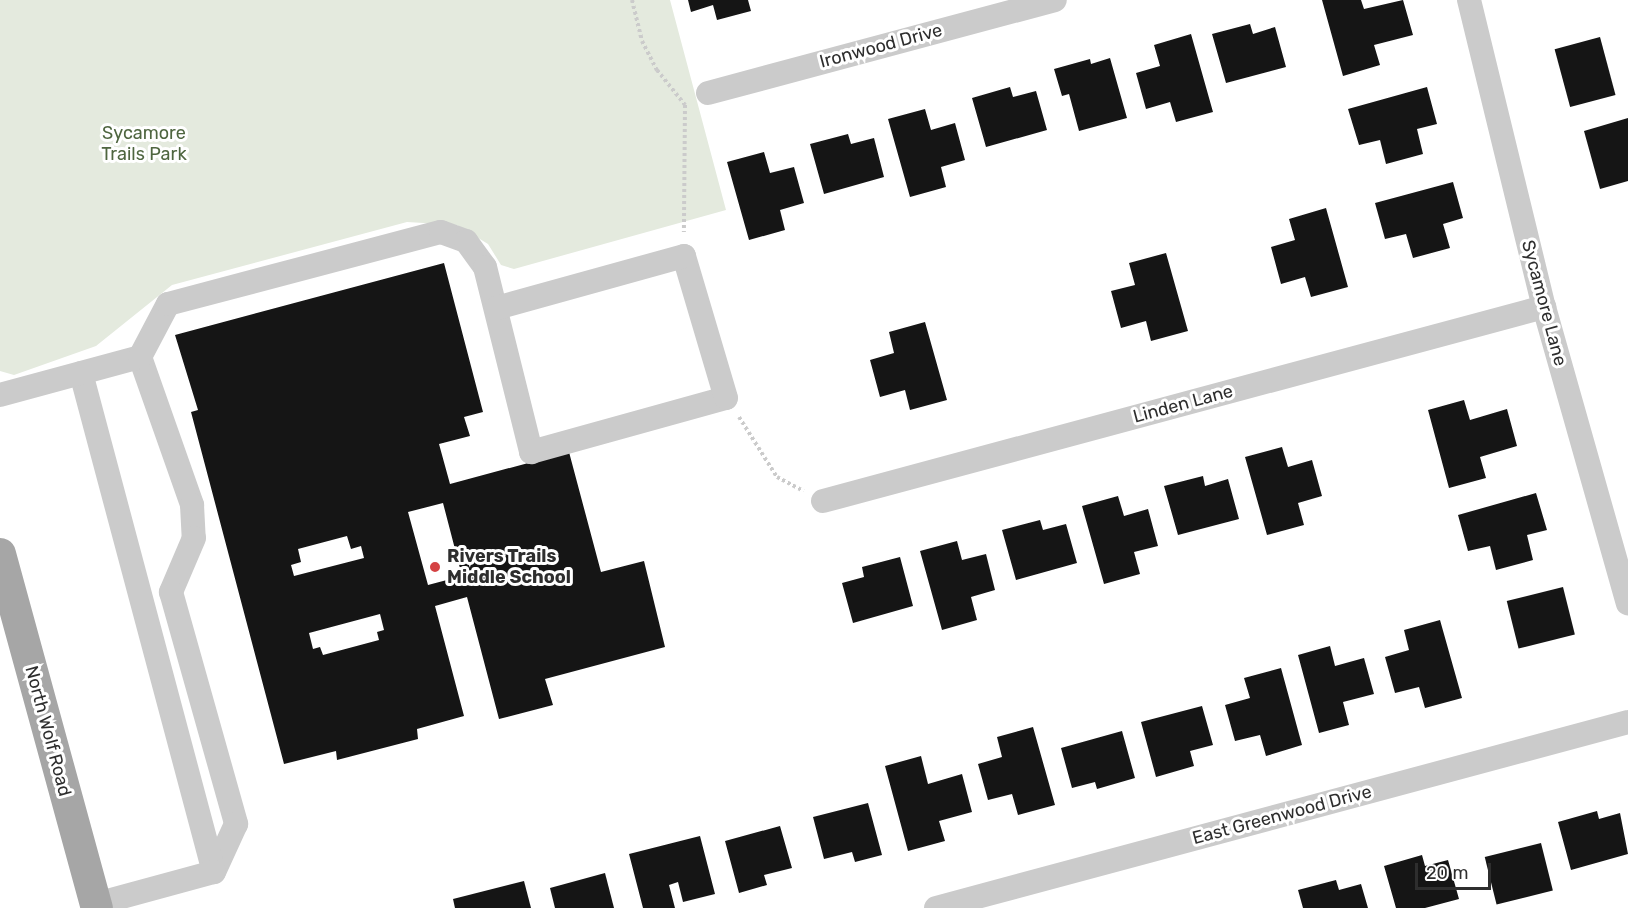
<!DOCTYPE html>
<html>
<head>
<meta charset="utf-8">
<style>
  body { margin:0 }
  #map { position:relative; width:1628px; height:908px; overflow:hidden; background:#fff; font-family:Rubik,sans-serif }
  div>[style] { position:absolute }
  .green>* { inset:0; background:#e4eade }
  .building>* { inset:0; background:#151515; transform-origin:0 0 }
  .path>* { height:4px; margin-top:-2px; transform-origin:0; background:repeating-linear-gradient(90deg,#cbcbcb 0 3px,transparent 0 6px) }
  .minor>* { height:24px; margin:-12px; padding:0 12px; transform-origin:12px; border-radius:12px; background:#cbcbcb }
  .major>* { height:32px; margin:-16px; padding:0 16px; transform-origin:16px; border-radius:16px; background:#a6a6a6 }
  .dots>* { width:16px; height:16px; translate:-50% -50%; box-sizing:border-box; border:3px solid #fff; border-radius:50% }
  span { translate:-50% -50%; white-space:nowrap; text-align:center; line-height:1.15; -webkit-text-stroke:6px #fff; paint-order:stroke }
  .street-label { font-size:18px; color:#2e2e2e }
  .park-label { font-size:18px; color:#4f6640 }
  .poi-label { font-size:18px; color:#2e2e2e; font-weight:700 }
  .left { translate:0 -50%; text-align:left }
  .scale { position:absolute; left:1415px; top:863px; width:76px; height:27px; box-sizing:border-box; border:3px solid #2e2e2e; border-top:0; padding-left:8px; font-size:18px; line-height:21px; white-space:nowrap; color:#2e2e2e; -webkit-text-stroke:4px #fff; paint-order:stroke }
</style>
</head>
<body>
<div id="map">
  <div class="green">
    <i style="clip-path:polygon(0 0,670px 0,726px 210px,514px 269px,501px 265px,488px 244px,457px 225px,407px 222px,172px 285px,96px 346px,14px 375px,0 371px)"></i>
  </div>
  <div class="building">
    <i style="clip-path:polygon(688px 0,748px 0,751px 11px,717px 20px,713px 5px,691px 12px)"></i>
    <i style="clip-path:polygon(1322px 0,1361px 0,1364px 9px,1403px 0,1413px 35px,1374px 45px,1380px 65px,1343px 76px)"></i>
    <i style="clip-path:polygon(1250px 24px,1253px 34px,1275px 27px,1286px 67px,1226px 83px,1212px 34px)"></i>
    <i style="clip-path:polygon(1191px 34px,1213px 112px,1176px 122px,1170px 102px,1146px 109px,1136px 73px,1160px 66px,1154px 45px)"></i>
    <i style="left:1600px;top:37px;width:60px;height:47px;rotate:75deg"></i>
    <i style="clip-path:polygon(1110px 58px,1127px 118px,1079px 131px,1069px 94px,1062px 96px,1054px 69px,1090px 59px,1091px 64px)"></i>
    <i style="clip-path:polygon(1010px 87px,1013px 97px,1036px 91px,1047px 130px,986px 147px,972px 98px)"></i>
    <i style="clip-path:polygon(1427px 87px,1437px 124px,1417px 129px,1423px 154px,1386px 164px,1380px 140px,1359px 145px,1348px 109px)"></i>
    <i style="clip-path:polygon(925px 109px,931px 130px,955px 123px,965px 160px,941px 167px,946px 187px,910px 197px,888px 119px)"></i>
    <i style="clip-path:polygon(1628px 118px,1628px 181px,1600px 189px,1584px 131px)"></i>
    <i style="clip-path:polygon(848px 134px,851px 144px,874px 138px,884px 177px,824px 194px,810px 144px)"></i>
    <i style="clip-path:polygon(764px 152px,770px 173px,794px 167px,804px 203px,780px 210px,785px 230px,749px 240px,727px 162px)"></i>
    <i style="clip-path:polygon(1453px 182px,1463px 218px,1443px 224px,1450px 248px,1413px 258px,1406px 234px,1385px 239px,1375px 203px)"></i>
    <i style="clip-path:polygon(1326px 208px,1348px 287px,1311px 297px,1305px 277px,1281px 284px,1271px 247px,1295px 240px,1289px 219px)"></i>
    <i style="clip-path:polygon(1166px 253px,1188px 331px,1151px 341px,1146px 321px,1121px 328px,1111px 291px,1135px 285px,1129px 263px)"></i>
    <i style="clip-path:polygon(evenodd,444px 263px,483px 412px,464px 417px,470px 436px,439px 444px,450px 484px,569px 452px,601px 572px,644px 561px,665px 647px,545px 679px,553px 705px,499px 719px,467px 597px,435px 606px,464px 716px,417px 729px,418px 739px,337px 760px,336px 751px,284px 764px,191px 412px,198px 410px,175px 335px,444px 263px,443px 503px,462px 576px,428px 585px,408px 512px,443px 503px,444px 263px,347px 536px,351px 549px,361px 546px,364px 558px,294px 576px,291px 565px,301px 562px,298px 549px,347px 536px,444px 263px,380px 614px,384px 630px,377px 632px,379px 640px,323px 655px,320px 647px,313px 649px,309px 633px,380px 614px)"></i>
    <i style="clip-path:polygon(925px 322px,947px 400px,910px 410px,905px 390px,880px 397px,870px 360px,894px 353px,889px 332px)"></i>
    <i style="clip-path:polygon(1464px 400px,1470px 420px,1507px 409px,1517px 446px,1480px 457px,1486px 478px,1449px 488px,1428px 410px)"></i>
    <i style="clip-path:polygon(1282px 447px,1288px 467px,1312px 460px,1322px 496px,1298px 503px,1304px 525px,1267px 535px,1245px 457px)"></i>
    <i style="clip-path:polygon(1203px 476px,1205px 486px,1228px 479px,1239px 519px,1178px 535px,1164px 486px)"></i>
    <i style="clip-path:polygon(1536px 493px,1547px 530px,1527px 535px,1533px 560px,1496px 570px,1490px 546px,1468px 551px,1458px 515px)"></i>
    <i style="clip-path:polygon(1118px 496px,1124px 516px,1148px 509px,1158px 546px,1134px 552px,1140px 574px,1104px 584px,1082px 506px)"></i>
    <i style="clip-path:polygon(1040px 520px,1043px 530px,1066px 524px,1077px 563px,1016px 580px,1002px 530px)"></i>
    <i style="clip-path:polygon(957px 541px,962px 560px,986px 554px,995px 590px,971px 597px,977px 620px,942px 630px,920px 551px)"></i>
    <i style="clip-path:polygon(900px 557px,913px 606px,853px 623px,842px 583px,864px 577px,862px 567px)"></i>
    <i style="left:1563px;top:587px;width:49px;height:58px;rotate:76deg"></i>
    <i style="clip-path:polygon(1440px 620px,1462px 698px,1425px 708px,1419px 687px,1395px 693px,1385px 657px,1409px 650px,1404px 630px)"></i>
    <i style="clip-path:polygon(1330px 646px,1335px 666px,1364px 658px,1374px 694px,1343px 702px,1349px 725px,1319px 733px,1298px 655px)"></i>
    <i style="clip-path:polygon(1281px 668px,1302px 745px,1266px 756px,1260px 735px,1235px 741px,1225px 705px,1250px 698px,1244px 678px)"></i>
    <i style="clip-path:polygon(1202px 706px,1213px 745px,1190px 751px,1194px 766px,1156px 777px,1141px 722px)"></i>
    <i style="clip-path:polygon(1033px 727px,1055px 805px,1018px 815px,1012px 794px,988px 800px,978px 764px,1002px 757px,997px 737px)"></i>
    <i style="clip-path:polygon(1122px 731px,1135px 778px,1097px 789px,1095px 782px,1072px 788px,1061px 748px)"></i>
    <i style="clip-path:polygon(921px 756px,928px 784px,962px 774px,972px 812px,939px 821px,945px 841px,908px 851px,885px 766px)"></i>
    <i style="clip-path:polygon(868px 803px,882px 855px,855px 862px,852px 852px,824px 859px,813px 817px)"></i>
    <i style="clip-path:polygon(1597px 811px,1599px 819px,1620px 813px,1628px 854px,1571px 870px,1558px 822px)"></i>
    <i style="clip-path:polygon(780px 826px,792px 868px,764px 875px,767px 885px,739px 893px,725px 841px)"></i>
    <i style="clip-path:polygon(700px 836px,715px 894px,683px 902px,678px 882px,669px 885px,675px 908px,643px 908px,629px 854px)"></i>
    <i style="left:1541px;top:843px;width:49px;height:58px;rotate:76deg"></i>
    <i style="clip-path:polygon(1422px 855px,1425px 866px,1448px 860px,1459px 899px,1425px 908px,1396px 908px,1384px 866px)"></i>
    <i style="clip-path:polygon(605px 873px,614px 908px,555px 908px,550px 888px)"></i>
    <i style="clip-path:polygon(1336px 880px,1339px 890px,1361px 884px,1368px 908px,1303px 908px,1298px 890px)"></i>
    <i style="clip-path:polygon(524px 881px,531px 908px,455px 908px,453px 899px)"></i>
  </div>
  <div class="path">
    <i style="left:632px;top:0;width:42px;rotate:76.3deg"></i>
    <i style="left:642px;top:41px;width:33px;rotate:63deg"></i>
    <i style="left:657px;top:70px;width:45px;rotate:51.3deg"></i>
    <i style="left:685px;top:105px;width:127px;rotate:90.5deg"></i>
    <i style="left:739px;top:417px;width:71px;rotate:57.7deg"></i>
    <i style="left:777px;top:477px;width:30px;rotate:28deg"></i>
  </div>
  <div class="minor">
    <i style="left:1469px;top:0;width:316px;rotate:76.3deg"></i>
    <i style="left:1544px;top:307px;width:308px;rotate:74.2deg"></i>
    <i style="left:708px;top:93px;width:359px;rotate:-15deg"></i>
    <i style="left:140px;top:357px;width:157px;rotate:70.6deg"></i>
    <i style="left:192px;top:505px;width:33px;rotate:87deg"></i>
    <i style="left:194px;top:538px;width:59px;rotate:113.1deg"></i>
    <i style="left:171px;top:592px;width:241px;rotate:74.3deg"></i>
    <i style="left:236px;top:824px;width:53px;rotate:114.6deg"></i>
    <i style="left:81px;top:373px;width:516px;rotate:75.08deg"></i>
    <i style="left:0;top:395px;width:145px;rotate:-15.2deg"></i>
    <i style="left:140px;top:357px;width:60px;rotate:-62.2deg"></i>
    <i style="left:168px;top:304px;width:282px;rotate:-14.8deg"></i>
    <i style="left:441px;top:232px;width:27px;rotate:20deg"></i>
    <i style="left:466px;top:241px;width:32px;rotate:54deg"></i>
    <i style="left:485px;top:267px;width:191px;rotate:76deg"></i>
    <i style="left:531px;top:452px;width:202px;rotate:-15.5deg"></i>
    <i style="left:726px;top:398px;width:148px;rotate:-106.5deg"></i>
    <i style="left:684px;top:256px;width:195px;rotate:164.5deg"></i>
    <i style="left:823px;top:501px;width:747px;rotate:-15.06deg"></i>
    <i style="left:96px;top:904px;width:122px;rotate:-15.2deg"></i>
    <i style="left:936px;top:908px;width:717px;rotate:-15.04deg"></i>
  </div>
  <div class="major">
    <i style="left:0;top:554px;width:367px;rotate:74.7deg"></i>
  </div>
  <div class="dots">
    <i style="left:435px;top:567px;background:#d44243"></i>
  </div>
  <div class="street-label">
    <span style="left:881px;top:46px;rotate:-15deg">Ironwood Drive</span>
    <span style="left:1544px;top:303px;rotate:75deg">Sycamore Lane</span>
    <span style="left:1183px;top:404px;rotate:-15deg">Linden Lane</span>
    <span style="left:48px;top:731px;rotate:75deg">North Wolf Road</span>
    <span style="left:1282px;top:815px;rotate:-15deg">East Greenwood Drive</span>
  </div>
  <div class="park-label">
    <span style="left:144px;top:144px">Sycamore<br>Trails Park</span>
  </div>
  <div class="poi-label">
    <span class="left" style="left:447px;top:567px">Rivers Trails<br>Middle School</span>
  </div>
  <div class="scale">20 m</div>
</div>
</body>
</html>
